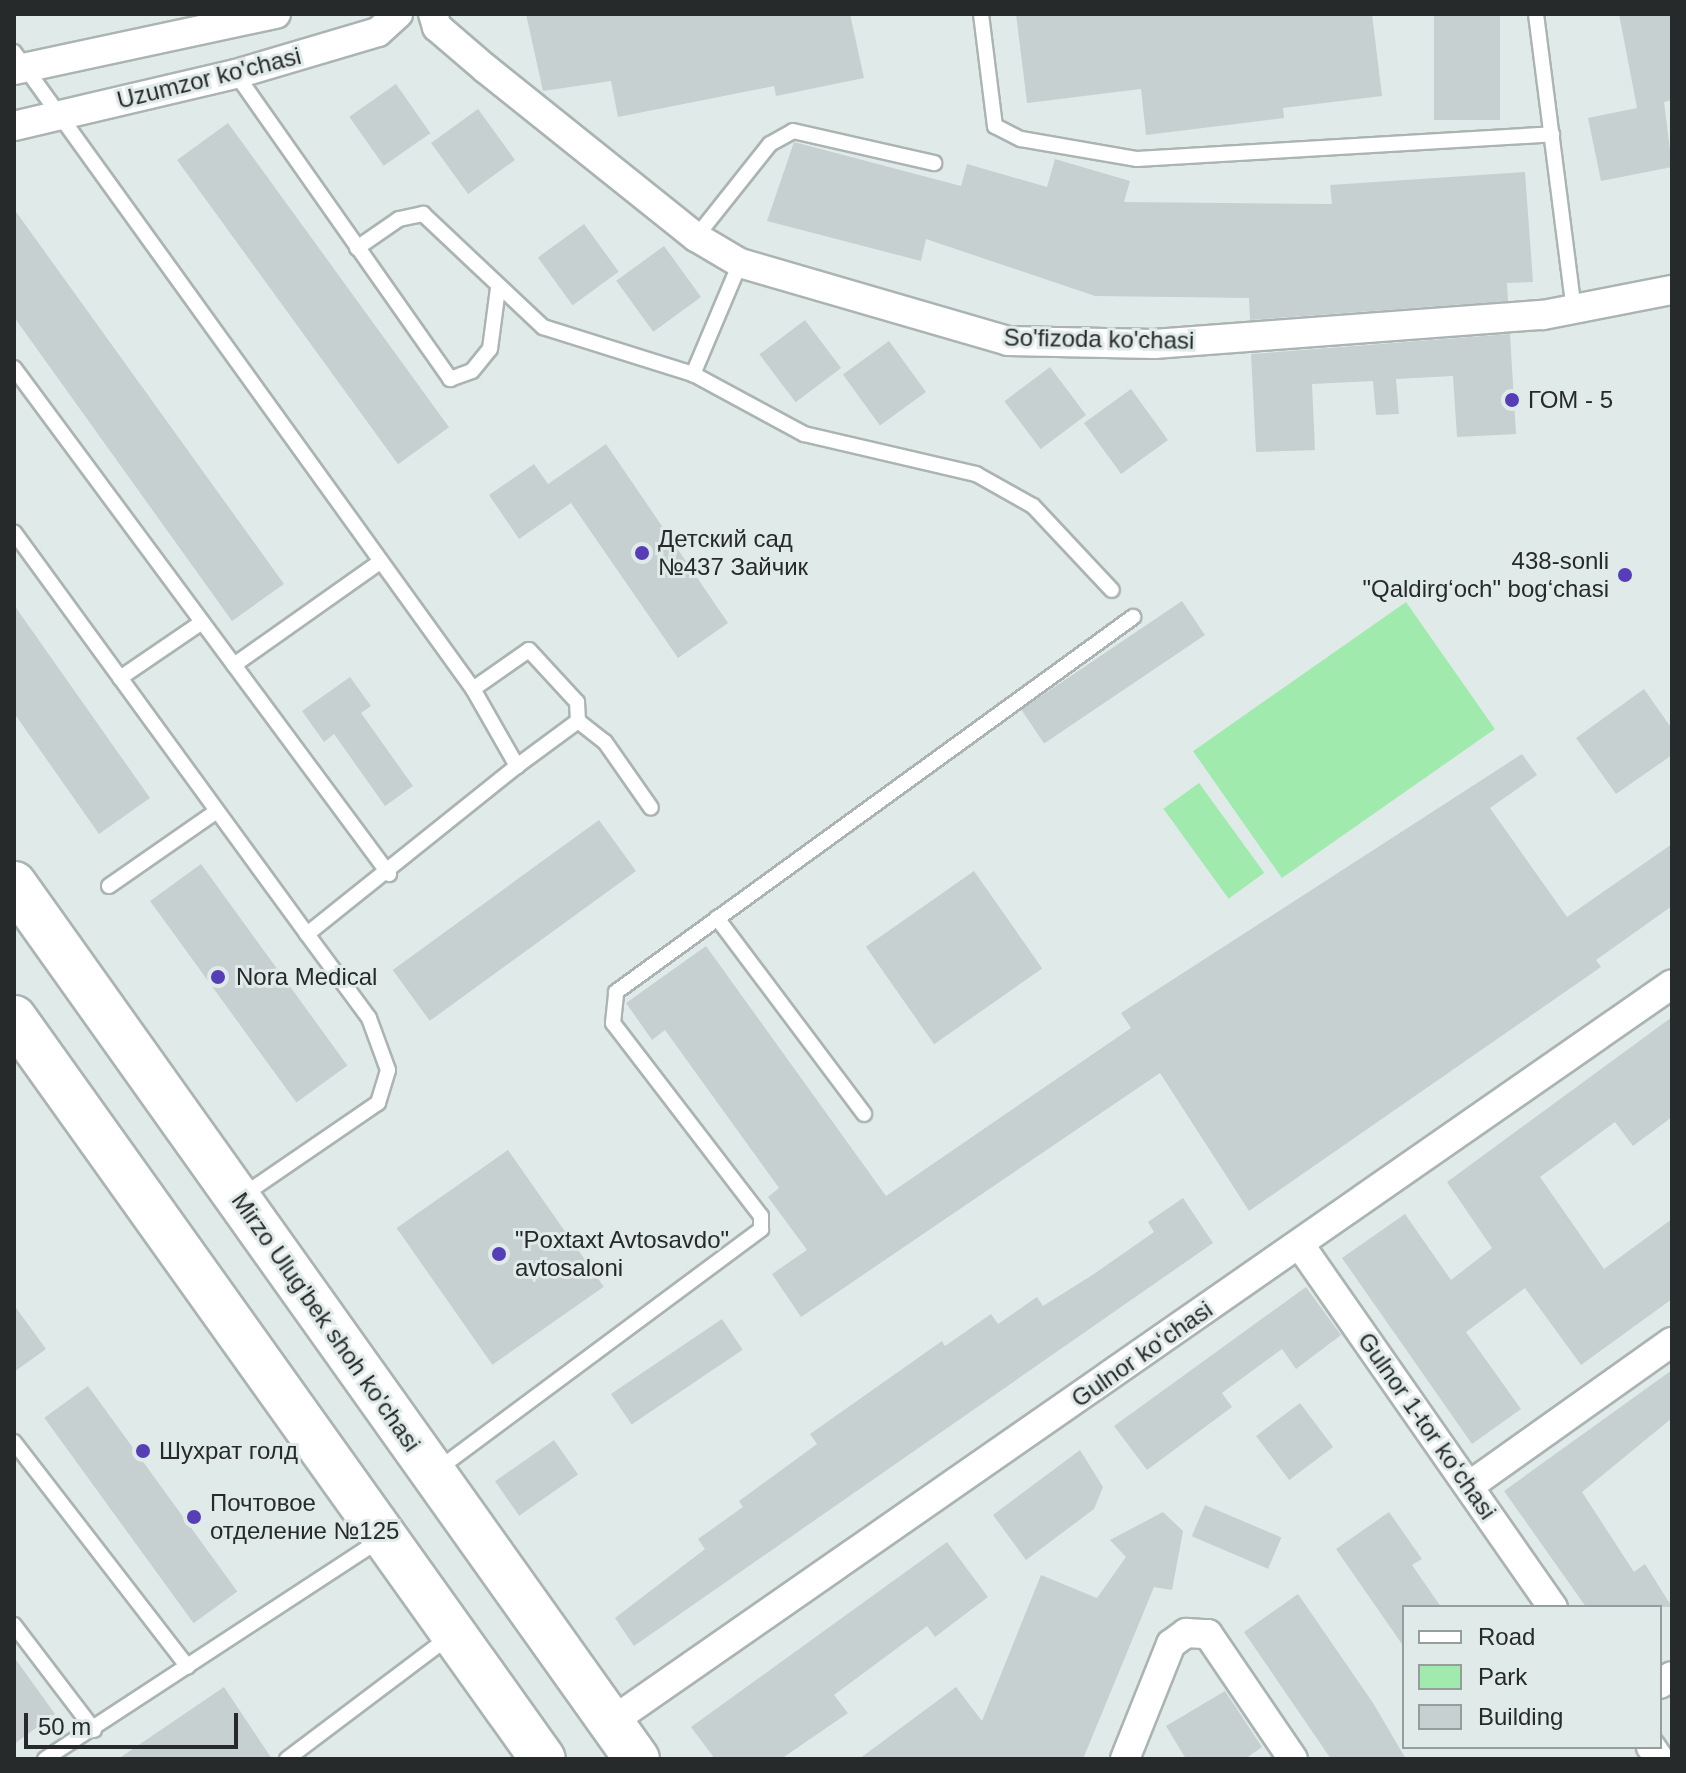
<!DOCTYPE html>
<html>
<head>
<meta charset="utf-8">
<style>
  body { margin:0 }
  #map { position:relative; width:1686px; height:1773px; overflow:hidden; background:#e0eae9; font-family:Helvetica,sans-serif }
  div>[style] { position:absolute }
  .green>* { inset:0; background:#a1eaad; transform-origin:0 0 }
  .building>* { inset:0; background:#c6d0d1; transform-origin:0 0 }
  .roads { filter:drop-shadow(2px 0 #abb4b3) drop-shadow(-2px 0 #abb4b3) drop-shadow(0 2px #abb4b3) drop-shadow(0 -2px #abb4b3) }
  .service>* { height:14px; margin:-7px; padding:0 7px; transform-origin:7px; border-radius:7px; background:#fff }
  .minor>* { height:28px; margin:-14px; padding:0 14px; transform-origin:14px; border-radius:14px; background:#fff }
  .primary>* { height:44px; margin:-22px; padding:0 22px; transform-origin:22px; border-radius:22px; background:#fff }
  .dots>* { width:22px; height:22px; translate:-50% -50%; box-sizing:border-box; border:4px solid #e0eae9; border-radius:50% }
  span { translate:-50% -50%; white-space:nowrap; text-align:center; line-height:1.15; -webkit-text-stroke:6px #e0eae9; paint-order:stroke }
  .street-label { font-size:24px; color:#272a2a }
  .poi-label { font-size:24px; color:#272a2a }
  .left { translate:0 -50%; text-align:left }
  .right { translate:-100% -50%; text-align:right }
  .frame { position:absolute; inset:0; border:16px solid #272a2a; pointer-events:none }
  .legend { position:absolute; left:1402px; top:1605px; width:260px; height:144px; box-sizing:border-box; background:#e0eae9; border:2px solid #969d9d; margin:0; padding:10px 14px; list-style:none; font-size:24px; color:#272a2a }
  .legend li { display:flex; align-items:center; gap:16px; height:40px }
  .legend b { width:40px; border:2px solid #969d9d }
  .scale { position:absolute; left:24px; top:1713px; width:214px; height:36px; box-sizing:border-box; border:4px solid #272a2a; border-top:0; padding-left:10px; font-size:24px; line-height:28px; white-space:nowrap; color:#272a2a; -webkit-text-stroke:6px #e0eae9; paint-order:stroke }
</style>
</head>
<body>
<div id="map">
  <div class="green">
    <i style="left:1406px;top:602px;width:155px;height:260px;rotate:55deg"></i>
    <i style="left:1199px;top:783px;width:111px;height:44px;rotate:54deg"></i>
  </div>
  <div class="building">
    <i style="clip-path:polygon(526px 14px,850px 14px,864px 78px,776px 96px,774px 86px,618px 117px,611px 81px,543px 91px)"></i>
    <i style="clip-path:polygon(1016px 14px,1372px 14px,1382px 96px,1283px 108px,1284px 118px,1146px 135px,1141px 89px,1027px 103px)"></i>
    <i style="left:1434px;top:14px;width:66px;height:106px"></i>
    <i style="clip-path:polygon(1619px 14px,1672px 14px,1672px 100px,1664px 102px,1672px 167px,1601px 181px,1588px 118px,1637px 108px)"></i>
    <i style="left:396px;top:84px;width:60px;height:57px;rotate:55deg"></i>
    <i style="left:478px;top:109px;width:63px;height:58px;rotate:54deg"></i>
    <i style="left:228px;top:123px;width:376px;height:63px;rotate:54deg"></i>
    <i style="clip-path:polygon(794px 142px,961px 186px,967px 164px,1047px 187px,1055px 159px,1130px 181px,1124px 202px,1332px 204px,1330px 185px,1525px 172px,1533px 282px,1507px 283px,1508px 301px,1250px 320px,1249px 298px,1095px 296px,926px 239px,921px 261px,767px 221px)"></i>
    <i style="clip-path:polygon(14px 209px,284px 584px,232px 621px,14px 317px)"></i>
    <i style="left:584px;top:224px;width:59px;height:57px;rotate:54deg"></i>
    <i style="left:664px;top:246px;width:63px;height:59px;rotate:54deg"></i>
    <i style="left:805px;top:320px;width:60px;height:57px;rotate:53deg"></i>
    <i style="clip-path:polygon(1510px 334px,1516px 434px,1457px 437px,1453px 376px,1396px 379px,1399px 414px,1376px 415px,1373px 381px,1312px 384px,1315px 450px,1256px 452px,1251px 354px)"></i>
    <i style="left:889px;top:341px;width:63px;height:57px;rotate:54deg"></i>
    <i style="left:1050px;top:367px;width:60px;height:57px;rotate:53deg"></i>
    <i style="left:1131px;top:389px;width:63px;height:58px;rotate:54deg"></i>
    <i style="clip-path:polygon(606px 444px,728px 623px,678px 658px,571px 503px,519px 539px,489px 495px,534px 464px,548px 484px)"></i>
    <i style="left:1182px;top:601px;width:41px;height:194px;rotate:56deg"></i>
    <i style="clip-path:polygon(14px 605px,150px 798px,99px 834px,14px 713px)"></i>
    <i style="clip-path:polygon(350px 677px,371px 706px,361px 713px,413px 786px,385px 806px,334px 734px,324px 742px,302px 711px)"></i>
    <i style="clip-path:polygon(1644px 689px,1672px 729px,1672px 755px,1616px 794px,1576px 738px)"></i>
    <i style="clip-path:polygon(1522px 754px,1537px 775px,1490px 808px,1567px 917px,1672px 844px,1672px 906px,1596px 960px,1601px 967px,1249px 1211px,1160px 1073px,801px 1317px,772px 1274px,807px 1250px,768px 1197px,779px 1188px,665px 1030px,652px 1040px,626px 1003px,706px 946px,886px 1196px,1131px 1028px,1121px 1013px)"></i>
    <i style="left:599px;top:820px;width:63px;height:255px;rotate:54deg"></i>
    <i style="left:201px;top:864px;width:249px;height:63px;rotate:54deg"></i>
    <i style="left:974px;top:871px;width:119px;height:132px;rotate:55deg"></i>
    <i style="clip-path:polygon(1672px 1017px,1672px 1117px,1633px 1146px,1615px 1122px,1540px 1177px,1604px 1269px,1672px 1219px,1672px 1299px,1581px 1365px,1525px 1288px,1466px 1332px,1521px 1409px,1472px 1444px,1342px 1258px,1405px 1214px,1451px 1280px,1492px 1248px,1447px 1182px)"></i>
    <i style="left:508px;top:1150px;width:167px;height:136px;rotate:55deg"></i>
    <i style="clip-path:polygon(1183px 1198px,1213px 1243px,634px 1646px,615px 1618px,705px 1549px,698px 1539px,743px 1507px,739px 1501px,817px 1444px,810px 1434px,942px 1341px,945px 1346px,991px 1314px,998px 1324px,1037px 1297px,1043px 1306px,1094px 1274px,1154px 1232px,1148px 1222px)"></i>
    <i style="clip-path:polygon(1306px 1287px,1341px 1335px,1296px 1369px,1282px 1349px,1222px 1393px,1232px 1407px,1147px 1470px,1114px 1426px)"></i>
    <i style="clip-path:polygon(14px 1305px,46px 1349px,14px 1372px)"></i>
    <i style="left:722px;top:1319px;width:37px;height:134px;rotate:56deg"></i>
    <i style="clip-path:polygon(1672px 1370px,1672px 1418px,1582px 1492px,1634px 1572px,1645px 1564px,1672px 1607px,1586px 1607px,1504px 1491px)"></i>
    <i style="left:88px;top:1386px;width:254px;height:54px;rotate:54deg"></i>
    <i style="left:1300px;top:1403px;width:55px;height:55px;rotate:53deg"></i>
    <i style="left:554px;top:1440px;width:42px;height:72px;rotate:55deg"></i>
    <i style="clip-path:polygon(1080px 1450px,1103px 1487px,1094px 1509px,1026px 1560px,993px 1515px)"></i>
    <i style="left:1205px;top:1505px;width:83px;height:34px;rotate:23deg"></i>
    <i style="clip-path:polygon(1163px 1512px,1183px 1531px,1172px 1590px,1154px 1587px,1083px 1759px,859px 1759px,956px 1687px,982px 1721px,1041px 1575px,1097px 1598px,1126px 1557px,1110px 1540px)"></i>
    <i style="clip-path:polygon(1389px 1512px,1422px 1559px,1412px 1565px,1441px 1607px,1404px 1607px,1404px 1647px,1336px 1549px)"></i>
    <i style="clip-path:polygon(947px 1542px,988px 1597px,935px 1637px,927px 1626px,834px 1695px,848px 1713px,781px 1759px,715px 1759px,691px 1727px)"></i>
    <i style="clip-path:polygon(1298px 1594px,1373px 1703px,1406px 1759px,1331px 1759px,1244px 1632px)"></i>
    <i style="clip-path:polygon(14px 1657px,55px 1714px,14px 1744px)"></i>
    <i style="clip-path:polygon(224px 1687px,272px 1759px,118px 1759px)"></i>
    <i style="clip-path:polygon(1225px 1691px,1262px 1747px,1245px 1759px,1186px 1759px,1166px 1726px)"></i>
  </div>
  <div class="roads">
    <div class="service">
      <i style="left:981px;top:14px;width:113px;rotate:82.9deg"></i>
      <i style="left:995px;top:126px;width:29px;rotate:27deg"></i>
      <i style="left:1021px;top:139px;width:118px;rotate:9.8deg"></i>
      <i style="left:1137px;top:159px;width:416px;rotate:-3.4deg"></i>
      <i style="left:1536px;top:14px;width:297px;rotate:82.7deg"></i>
      <i style="left:14px;top:52px;width:785px;rotate:54.22deg"></i>
      <i style="left:473px;top:689px;width:89px;rotate:60.3deg"></i>
      <i style="left:517px;top:766px;width:269px;rotate:141.3deg"></i>
      <i style="left:307px;top:934px;width:497px;rotate:-126.1deg"></i>
      <i style="left:236px;top:74px;width:373px;rotate:54.9deg"></i>
      <i style="left:450px;top:379px;width:23px;rotate:-20deg"></i>
      <i style="left:472px;top:371px;width:28px;rotate:-51deg"></i>
      <i style="left:490px;top:349px;width:62px;rotate:-82.5deg"></i>
      <i style="left:696px;top:237px;width:119px;rotate:-51.5deg"></i>
      <i style="left:770px;top:144px;width:26px;rotate:-29deg"></i>
      <i style="left:793px;top:131px;width:145px;rotate:12.8deg"></i>
      <i style="left:357px;top:248px;width:51px;rotate:-34.6deg"></i>
      <i style="left:399px;top:219px;width:25px;rotate:-12deg"></i>
      <i style="left:423px;top:214px;width:165px;rotate:43.3deg"></i>
      <i style="left:543px;top:327px;width:157px;rotate:17.4deg"></i>
      <i style="left:740px;top:263px;width:121px;rotate:112.9deg"></i>
      <i style="left:693px;top:374px;width:126px;rotate:28.4deg"></i>
      <i style="left:804px;top:434px;width:177px;rotate:13.1deg"></i>
      <i style="left:976px;top:474px;width:65px;rotate:29.3deg"></i>
      <i style="left:1033px;top:506px;width:115px;rotate:46.8deg"></i>
      <i style="left:14px;top:368px;width:630px;rotate:53.46deg"></i>
      <i style="left:234px;top:665px;width:179px;rotate:-35.2deg"></i>
      <i style="left:120px;top:678px;width:99px;rotate:-34.3deg"></i>
      <i style="left:473px;top:689px;width:68px;rotate:-34.9deg"></i>
      <i style="left:529px;top:650px;width:71px;rotate:47.3deg"></i>
      <i style="left:577px;top:702px;width:19px;rotate:87deg"></i>
      <i style="left:578px;top:721px;width:76px;rotate:143.6deg"></i>
      <i style="left:578px;top:721px;width:34px;rotate:38deg"></i>
      <i style="left:605px;top:742px;width:80px;rotate:55.1deg"></i>
      <i style="left:109px;top:886px;width:131px;rotate:-34.8deg"></i>
      <i style="left:717px;top:918px;width:245px;rotate:53.1deg"></i>
      <i style="left:242px;top:1196px;width:165px;rotate:-34.4deg"></i>
      <i style="left:378px;top:1103px;width:34px;rotate:-73deg"></i>
      <i style="left:388px;top:1070px;width:55px;rotate:-110.1deg"></i>
      <i style="left:369px;top:1018px;width:104px;rotate:-126.4deg"></i>
      <i style="left:14px;top:1442px;width:284px;rotate:52.3deg"></i>
      <i style="left:437px;top:1470px;width:404px;rotate:-36.6deg"></i>
      <i style="left:761px;top:1229px;width:13px;rotate:-90deg"></i>
      <i style="left:761px;top:1216px;width:243px;rotate:-127.5deg"></i>
      <i style="left:613px;top:1023px;width:31px;rotate:-84deg"></i>
      <i style="left:616px;top:992px;width:639px;rotate:-35.95deg"></i>
      <i style="left:14px;top:1625px;width:132px;rotate:52.7deg"></i>
      <i style="left:45px;top:1759px;width:402px;rotate:-33.2deg"></i>
      <i style="left:287px;top:1759px;width:204px;rotate:-37deg"></i>
    </div>
    <div class="minor">
      <i style="left:433px;top:14px;width:14px;rotate:73deg"></i>
      <i style="left:437px;top:27px;width:65px;rotate:40.6deg"></i>
      <i style="left:486px;top:69px;width:269px;rotate:38.7deg"></i>
      <i style="left:696px;top:237px;width:51px;rotate:30.6deg"></i>
      <i style="left:740px;top:263px;width:279px;rotate:16.2deg"></i>
      <i style="left:1008px;top:341px;width:146px;rotate:1.2deg"></i>
      <i style="left:1154px;top:344px;width:390px;rotate:-4.3deg"></i>
      <i style="left:1543px;top:315px;width:131px;rotate:-11deg"></i>
      <i style="left:14px;top:70px;width:268px;rotate:-12.1deg"></i>
      <i style="left:14px;top:126px;width:228px;rotate:-13.2deg"></i>
      <i style="left:236px;top:74px;width:148px;rotate:-16.5deg"></i>
      <i style="left:378px;top:32px;width:27px;rotate:-42deg"></i>
      <i style="left:1300px;top:1245px;width:442px;rotate:55.1deg"></i>
      <i style="left:1469px;top:1486px;width:249px;rotate:-35.4deg"></i>
      <i style="left:1660px;top:1684px;width:14px;rotate:-34deg"></i>
      <i style="left:611px;top:1722px;width:1292px;rotate:-34.82deg"></i>
      <i style="left:1651px;top:1747px;width:14px;rotate:56deg"></i>
      <i style="left:1125px;top:1759px;width:124px;rotate:-68.2deg"></i>
      <i style="left:1171px;top:1644px;width:19px;rotate:-36deg"></i>
      <i style="left:1186px;top:1633px;width:22px;rotate:3deg"></i>
      <i style="left:1208px;top:1634px;width:151px;rotate:55.8deg"></i>
    </div>
    <div class="primary">
      <i style="left:14px;top:884px;width:1074px;rotate:54.55deg"></i>
      <i style="left:14px;top:1018px;width:910px;rotate:54.48deg"></i>
    </div>
  </div>
  <div class="dots">
    <i style="left:1512px;top:400px;background:#553eb6"></i>
    <i style="left:642px;top:553px;background:#553eb6"></i>
    <i style="left:1625px;top:575px;background:#553eb6"></i>
    <i style="left:218px;top:977px;background:#553eb6"></i>
    <i style="left:499px;top:1254px;background:#553eb6"></i>
    <i style="left:143px;top:1451px;background:#553eb6"></i>
    <i style="left:194px;top:1517px;background:#553eb6"></i>
  </div>
  <div class="street-label">
    <span style="left:209px;top:78px;rotate:-14deg">Uzumzor ko'chasi</span>
    <span style="left:1099px;top:339px;rotate:1deg">So'fizoda ko'chasi</span>
    <span style="left:326px;top:1322px;rotate:55deg">Mirzo Ulug'bek shoh ko'chasi</span>
    <span style="left:1142px;top:1354px;rotate:-35deg">Gulnor koʻchasi</span>
    <span style="left:1427px;top:1426px;rotate:55deg">Gulnor 1-tor koʻchasi</span>
  </div>
  <div class="poi-label">
    <span class="left" style="left:1528px;top:400px">ГОМ - 5</span>
    <span class="left" style="left:658px;top:553px">Детский сад<br>№437 Зайчик</span>
    <span class="right" style="left:1609px;top:575px">438-sonli<br>"Qaldirg‘och" bog‘chasi</span>
    <span class="left" style="left:236px;top:977px">Nora Medical</span>
    <span class="left" style="left:515px;top:1254px">"Poxtaxt Avtosavdo"<br>avtosaloni</span>
    <span class="left" style="left:159px;top:1451px">Шухрат голд</span>
    <span class="left" style="left:210px;top:1517px">Почтовое<br>отделение №125</span>
  </div>
  <div class="frame"></div>
  <ul class="legend">
  <li><b style="height:10px;background:#fff"></b>Road</li>
  <li><b style="height:22px;background:#a1eaad"></b>Park</li>
  <li><b style="height:22px;background:#c6d0d1"></b>Building</li>
  </ul>
  <div class="scale">50 m</div>
</div>
</body>
</html>
